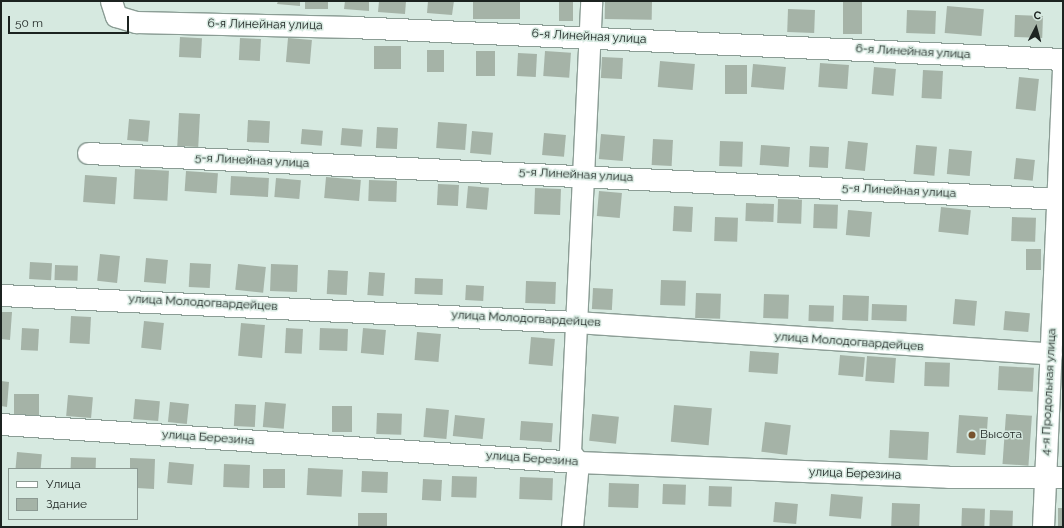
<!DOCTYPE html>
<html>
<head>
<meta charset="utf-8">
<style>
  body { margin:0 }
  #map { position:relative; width:1064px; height:528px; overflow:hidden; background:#d6e9e0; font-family:Raleway,sans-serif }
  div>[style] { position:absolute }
  .building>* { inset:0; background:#a5b3a7; transform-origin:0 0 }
  .roads { filter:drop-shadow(1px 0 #8b9d95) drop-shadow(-1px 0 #8b9d95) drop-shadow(0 1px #8b9d95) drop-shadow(0 -1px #8b9d95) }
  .minor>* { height:21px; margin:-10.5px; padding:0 10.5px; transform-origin:10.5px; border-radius:10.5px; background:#fff }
  .dots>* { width:11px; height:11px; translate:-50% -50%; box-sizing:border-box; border:2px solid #d6e9e0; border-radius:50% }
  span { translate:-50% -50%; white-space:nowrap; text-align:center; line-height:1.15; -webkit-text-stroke:3px #d6e9e0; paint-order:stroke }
  .street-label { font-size:12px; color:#1c2320 }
  .poi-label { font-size:12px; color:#1c2320 }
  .left { translate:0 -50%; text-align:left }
  .frame { position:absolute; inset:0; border:2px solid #1c2320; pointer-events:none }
  .legend { position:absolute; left:8px; top:468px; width:130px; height:52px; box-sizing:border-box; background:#d6e9e0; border:1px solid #8c9a93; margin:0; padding:5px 7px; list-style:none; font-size:12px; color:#1c2320 }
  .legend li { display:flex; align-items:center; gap:8px; height:20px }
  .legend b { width:20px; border:1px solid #8c9a93 }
  .north { position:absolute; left:1016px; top:8px; width:40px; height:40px; -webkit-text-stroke:3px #d6e9e0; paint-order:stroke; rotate:6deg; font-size:11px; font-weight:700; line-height:16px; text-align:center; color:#1c2320 }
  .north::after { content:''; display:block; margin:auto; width:14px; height:18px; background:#1c2320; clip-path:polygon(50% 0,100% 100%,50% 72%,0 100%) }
  .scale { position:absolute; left:8px; top:16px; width:121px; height:18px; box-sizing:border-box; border:2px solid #1c2320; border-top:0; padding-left:5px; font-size:12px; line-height:14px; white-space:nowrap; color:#1c2320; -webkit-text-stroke:3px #d6e9e0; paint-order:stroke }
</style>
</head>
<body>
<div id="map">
  <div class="building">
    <i style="clip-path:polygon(278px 1px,300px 1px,300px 6px,277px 4px)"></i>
    <i style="left:305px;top:1px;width:23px;height:8px"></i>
    <i style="clip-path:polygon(345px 1px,369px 1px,369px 11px,344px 9px)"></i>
    <i style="clip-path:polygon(379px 1px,406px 1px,405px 14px,378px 12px)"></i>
    <i style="clip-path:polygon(428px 1px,454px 1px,452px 15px,427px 13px)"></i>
    <i style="left:473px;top:1px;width:47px;height:18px"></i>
    <i style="left:559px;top:1px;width:14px;height:20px"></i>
    <i style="left:605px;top:1px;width:47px;height:18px;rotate:1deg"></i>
    <i style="left:843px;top:1px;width:19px;height:33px"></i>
    <i style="left:947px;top:6px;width:37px;height:27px;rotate:5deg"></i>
    <i style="left:788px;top:9px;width:27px;height:23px;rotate:2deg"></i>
    <i style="left:907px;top:10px;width:29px;height:23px;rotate:2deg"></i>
    <i style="left:1015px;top:15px;width:28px;height:22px;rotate:2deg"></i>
    <i style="left:180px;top:37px;width:22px;height:20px;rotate:3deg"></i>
    <i style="left:240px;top:38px;width:21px;height:22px;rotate:3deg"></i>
    <i style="left:288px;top:38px;width:24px;height:24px;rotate:5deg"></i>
    <i style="left:374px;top:46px;width:27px;height:23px"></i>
    <i style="left:427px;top:50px;width:17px;height:22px"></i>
    <i style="left:476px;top:51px;width:19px;height:25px"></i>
    <i style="left:545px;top:51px;width:26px;height:25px;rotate:4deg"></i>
    <i style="left:518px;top:53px;width:19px;height:23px;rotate:3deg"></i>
    <i style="left:602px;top:57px;width:21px;height:21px;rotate:3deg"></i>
    <i style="left:660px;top:61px;width:35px;height:26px;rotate:5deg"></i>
    <i style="left:820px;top:63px;width:29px;height:24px;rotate:4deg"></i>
    <i style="left:753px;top:64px;width:33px;height:23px;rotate:5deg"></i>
    <i style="left:725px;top:65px;width:22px;height:29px"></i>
    <i style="left:874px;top:67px;width:22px;height:27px;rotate:5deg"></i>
    <i style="left:923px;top:70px;width:20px;height:28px;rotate:3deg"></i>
    <i style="left:1019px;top:77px;width:20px;height:32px;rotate:6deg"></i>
    <i style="left:179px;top:113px;width:21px;height:33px;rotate:3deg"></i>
    <i style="left:129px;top:119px;width:21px;height:21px;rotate:5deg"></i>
    <i style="left:248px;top:120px;width:22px;height:22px;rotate:3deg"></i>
    <i style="left:438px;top:122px;width:29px;height:26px;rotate:4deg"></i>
    <i style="left:377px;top:127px;width:21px;height:21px;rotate:3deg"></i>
    <i style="left:342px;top:128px;width:21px;height:17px;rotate:5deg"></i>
    <i style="left:302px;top:129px;width:21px;height:15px;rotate:5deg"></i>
    <i style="left:472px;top:131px;width:21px;height:22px;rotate:5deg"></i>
    <i style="left:544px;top:133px;width:22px;height:22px;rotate:5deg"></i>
    <i style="left:601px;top:134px;width:24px;height:25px;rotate:5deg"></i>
    <i style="left:653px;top:139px;width:20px;height:26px;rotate:3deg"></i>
    <i style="left:720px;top:141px;width:23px;height:25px;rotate:2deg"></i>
    <i style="left:848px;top:141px;width:20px;height:28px;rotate:6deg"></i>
    <i style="left:761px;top:145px;width:29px;height:20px;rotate:4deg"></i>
    <i style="left:916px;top:145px;width:21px;height:29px;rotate:5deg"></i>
    <i style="left:810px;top:146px;width:19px;height:21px;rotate:3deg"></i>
    <i style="left:949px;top:149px;width:23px;height:25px;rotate:5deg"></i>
    <i style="left:1016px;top:158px;width:19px;height:21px;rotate:6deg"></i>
    <i style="left:135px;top:169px;width:34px;height:30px;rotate:3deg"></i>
    <i style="left:186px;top:171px;width:32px;height:20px;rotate:4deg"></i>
    <i style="left:85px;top:175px;width:32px;height:27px;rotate:4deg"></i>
    <i style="left:231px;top:176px;width:38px;height:19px;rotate:3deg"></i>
    <i style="left:326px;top:177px;width:35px;height:21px;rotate:5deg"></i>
    <i style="left:276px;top:178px;width:25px;height:19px;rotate:5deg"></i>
    <i style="left:369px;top:180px;width:28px;height:21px;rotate:2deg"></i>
    <i style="left:438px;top:184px;width:21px;height:21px;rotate:3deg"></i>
    <i style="left:468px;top:186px;width:21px;height:22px;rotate:5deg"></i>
    <i style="left:535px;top:188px;width:26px;height:26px;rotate:2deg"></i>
    <i style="left:599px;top:191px;width:23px;height:25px;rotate:5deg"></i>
    <i style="left:778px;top:199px;width:24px;height:24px;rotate:2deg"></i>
    <i style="left:746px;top:203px;width:28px;height:18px;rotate:2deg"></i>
    <i style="left:814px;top:204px;width:24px;height:24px;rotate:2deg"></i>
    <i style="left:674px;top:206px;width:19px;height:25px;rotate:3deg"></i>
    <i style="left:941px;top:207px;width:30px;height:25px;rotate:6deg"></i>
    <i style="left:848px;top:210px;width:24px;height:25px;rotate:5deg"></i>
    <i style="left:715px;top:217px;width:23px;height:24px;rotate:2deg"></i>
    <i style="left:1012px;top:217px;width:24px;height:24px;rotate:2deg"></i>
    <i style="left:1026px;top:249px;width:15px;height:21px"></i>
    <i style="left:100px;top:254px;width:20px;height:27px;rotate:6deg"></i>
    <i style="left:146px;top:258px;width:22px;height:24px;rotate:5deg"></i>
    <i style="left:30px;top:262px;width:22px;height:17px;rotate:3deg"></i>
    <i style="left:190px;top:263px;width:21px;height:24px;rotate:3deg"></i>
    <i style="left:238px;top:264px;width:28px;height:26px;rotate:6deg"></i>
    <i style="left:271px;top:264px;width:27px;height:27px;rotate:2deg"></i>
    <i style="left:55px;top:265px;width:23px;height:15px;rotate:2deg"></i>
    <i style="left:328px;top:270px;width:20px;height:24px;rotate:3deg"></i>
    <i style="left:369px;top:272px;width:16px;height:23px;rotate:4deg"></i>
    <i style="left:415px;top:278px;width:28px;height:16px;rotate:2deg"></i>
    <i style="left:661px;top:280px;width:25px;height:25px;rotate:2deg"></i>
    <i style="left:526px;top:281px;width:30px;height:22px;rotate:2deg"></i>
    <i style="left:466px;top:285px;width:18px;height:15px;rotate:3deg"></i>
    <i style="left:593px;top:288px;width:20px;height:21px;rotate:3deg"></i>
    <i style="left:696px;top:293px;width:25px;height:25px;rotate:2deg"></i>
    <i style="left:764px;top:294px;width:25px;height:24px;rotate:2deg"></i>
    <i style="left:843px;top:295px;width:26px;height:25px;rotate:2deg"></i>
    <i style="left:955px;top:299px;width:22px;height:25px;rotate:5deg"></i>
    <i style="left:872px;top:304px;width:35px;height:16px;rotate:2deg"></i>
    <i style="left:809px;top:305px;width:25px;height:16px;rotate:2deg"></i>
    <i style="left:1005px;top:311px;width:25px;height:19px;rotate:5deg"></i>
    <i style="clip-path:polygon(1px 312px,12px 312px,10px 340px,1px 339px)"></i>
    <i style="left:71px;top:316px;width:20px;height:27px;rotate:3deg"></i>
    <i style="left:144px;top:321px;width:20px;height:27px;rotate:6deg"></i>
    <i style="left:241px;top:323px;width:24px;height:33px;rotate:5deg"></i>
    <i style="left:22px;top:328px;width:17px;height:22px;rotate:3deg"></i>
    <i style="left:286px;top:328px;width:17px;height:25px;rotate:3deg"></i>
    <i style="left:320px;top:328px;width:28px;height:22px;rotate:2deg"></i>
    <i style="left:363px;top:328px;width:23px;height:25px;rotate:5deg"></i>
    <i style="left:417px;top:332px;width:24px;height:28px;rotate:5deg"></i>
    <i style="left:531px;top:337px;width:24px;height:27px;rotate:5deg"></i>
    <i style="left:750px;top:351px;width:29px;height:21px;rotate:4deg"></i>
    <i style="left:840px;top:355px;width:25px;height:20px;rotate:5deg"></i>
    <i style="left:867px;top:356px;width:29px;height:25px;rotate:4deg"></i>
    <i style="left:925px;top:362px;width:25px;height:24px;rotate:2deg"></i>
    <i style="left:999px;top:366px;width:35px;height:24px;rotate:3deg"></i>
    <i style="clip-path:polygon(1px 381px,9px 382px,7px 407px,1px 406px)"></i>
    <i style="left:14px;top:394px;width:25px;height:21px"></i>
    <i style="left:68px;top:395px;width:25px;height:21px;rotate:5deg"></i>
    <i style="left:135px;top:399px;width:25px;height:20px;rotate:5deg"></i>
    <i style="left:170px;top:402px;width:19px;height:20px;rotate:6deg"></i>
    <i style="left:265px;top:402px;width:21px;height:25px;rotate:5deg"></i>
    <i style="left:235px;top:404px;width:21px;height:22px;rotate:3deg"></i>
    <i style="left:674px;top:405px;width:38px;height:37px;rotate:5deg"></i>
    <i style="left:332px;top:406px;width:20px;height:26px"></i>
    <i style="left:426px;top:408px;width:23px;height:29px;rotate:5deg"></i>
    <i style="left:377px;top:413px;width:25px;height:21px;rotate:2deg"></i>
    <i style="left:592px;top:414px;width:27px;height:27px;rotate:6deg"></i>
    <i style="left:1006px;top:414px;width:26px;height:50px;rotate:4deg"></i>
    <i style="left:455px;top:415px;width:30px;height:21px;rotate:6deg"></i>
    <i style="left:959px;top:415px;width:29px;height:38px;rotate:4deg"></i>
    <i style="left:521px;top:421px;width:32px;height:19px;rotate:4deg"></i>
    <i style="left:765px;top:422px;width:26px;height:30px;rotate:7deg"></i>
    <i style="left:890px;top:430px;width:39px;height:28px;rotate:3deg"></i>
    <i style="left:17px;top:452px;width:25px;height:17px;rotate:5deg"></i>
    <i style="left:71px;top:457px;width:25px;height:12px;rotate:2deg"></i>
    <i style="clip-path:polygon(130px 458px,155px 459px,154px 489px,137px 488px,137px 469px,130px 469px)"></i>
    <i style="left:169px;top:462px;width:25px;height:21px;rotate:5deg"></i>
    <i style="left:224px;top:464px;width:26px;height:23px;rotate:2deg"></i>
    <i style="left:308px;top:468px;width:35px;height:27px;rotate:3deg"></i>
    <i style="left:263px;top:469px;width:22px;height:19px"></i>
    <i style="left:362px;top:471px;width:26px;height:21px;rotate:2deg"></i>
    <i style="left:452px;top:476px;width:25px;height:21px;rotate:2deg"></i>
    <i style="left:520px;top:477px;width:33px;height:22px;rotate:2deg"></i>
    <i style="left:423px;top:479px;width:19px;height:21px;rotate:3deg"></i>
    <i style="left:609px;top:483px;width:30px;height:24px;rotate:2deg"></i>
    <i style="left:663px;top:484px;width:23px;height:20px;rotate:2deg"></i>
    <i style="left:709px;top:486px;width:23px;height:20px;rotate:2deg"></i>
    <i style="left:831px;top:494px;width:32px;height:22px;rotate:5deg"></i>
    <i style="left:775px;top:502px;width:23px;height:20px;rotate:5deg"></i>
    <i style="left:892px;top:503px;width:28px;height:23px;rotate:2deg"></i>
    <i style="left:962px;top:508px;width:23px;height:19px;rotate:2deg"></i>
    <i style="left:1058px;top:508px;width:5px;height:19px"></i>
    <i style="left:990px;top:510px;width:23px;height:17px;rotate:2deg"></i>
    <i style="left:358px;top:513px;width:29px;height:14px"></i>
  </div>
  <div class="roads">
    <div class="minor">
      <i style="left:111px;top:1px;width:16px;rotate:72deg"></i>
      <i style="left:116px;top:16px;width:21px;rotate:17deg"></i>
      <i style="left:136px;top:22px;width:216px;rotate:1.3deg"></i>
      <i style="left:352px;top:27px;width:712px;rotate:2.58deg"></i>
      <i style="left:88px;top:153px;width:976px;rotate:2.7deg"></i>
      <i style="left:1px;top:295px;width:575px;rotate:2.69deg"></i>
      <i style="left:575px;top:322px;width:477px;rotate:3.8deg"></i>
      <i style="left:1px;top:424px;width:578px;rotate:3.77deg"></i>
      <i style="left:578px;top:462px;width:370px;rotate:2.3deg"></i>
      <i style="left:948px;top:477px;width:115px"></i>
      <i style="left:572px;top:527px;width:65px;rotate:-84.7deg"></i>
      <i style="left:578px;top:462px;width:13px;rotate:-129deg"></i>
      <i style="left:570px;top:452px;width:451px;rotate:-87.3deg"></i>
      <i style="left:1043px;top:527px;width:462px;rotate:-87.5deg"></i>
    </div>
  </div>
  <div class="dots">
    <i style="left:972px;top:435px;background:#77532d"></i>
  </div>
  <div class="street-label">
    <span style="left:265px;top:25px;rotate:1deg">6-я Линейная улица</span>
    <span style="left:589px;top:37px;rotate:3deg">6-я Линейная улица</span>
    <span style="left:913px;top:52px;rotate:3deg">6-я Линейная улица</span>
    <span style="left:252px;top:161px;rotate:3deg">5-я Линейная улица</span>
    <span style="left:576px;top:175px;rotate:3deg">5-я Линейная улица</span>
    <span style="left:899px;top:191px;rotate:3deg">5-я Линейная улица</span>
    <span style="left:203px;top:303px;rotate:3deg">улица Молодогвардейцев</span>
    <span style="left:526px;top:319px;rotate:3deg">улица Молодогвардейцев</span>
    <span style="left:849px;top:342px;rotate:4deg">улица Молодогвардейцев</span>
    <span style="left:1049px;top:392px;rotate:-87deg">4-я Продольная улица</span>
    <span style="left:208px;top:438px;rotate:4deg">улица Березина</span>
    <span style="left:532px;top:459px;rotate:4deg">улица Березина</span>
    <span style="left:855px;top:474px;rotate:2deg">улица Березина</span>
  </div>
  <div class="poi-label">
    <span class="left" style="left:980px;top:435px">Высота</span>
  </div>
  <div class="frame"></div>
  <ul class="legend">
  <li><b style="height:5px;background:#fff"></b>Улица</li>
  <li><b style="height:11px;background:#a5b3a7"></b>Здание</li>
  </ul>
  <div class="north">С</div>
  <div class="scale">50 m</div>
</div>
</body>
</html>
